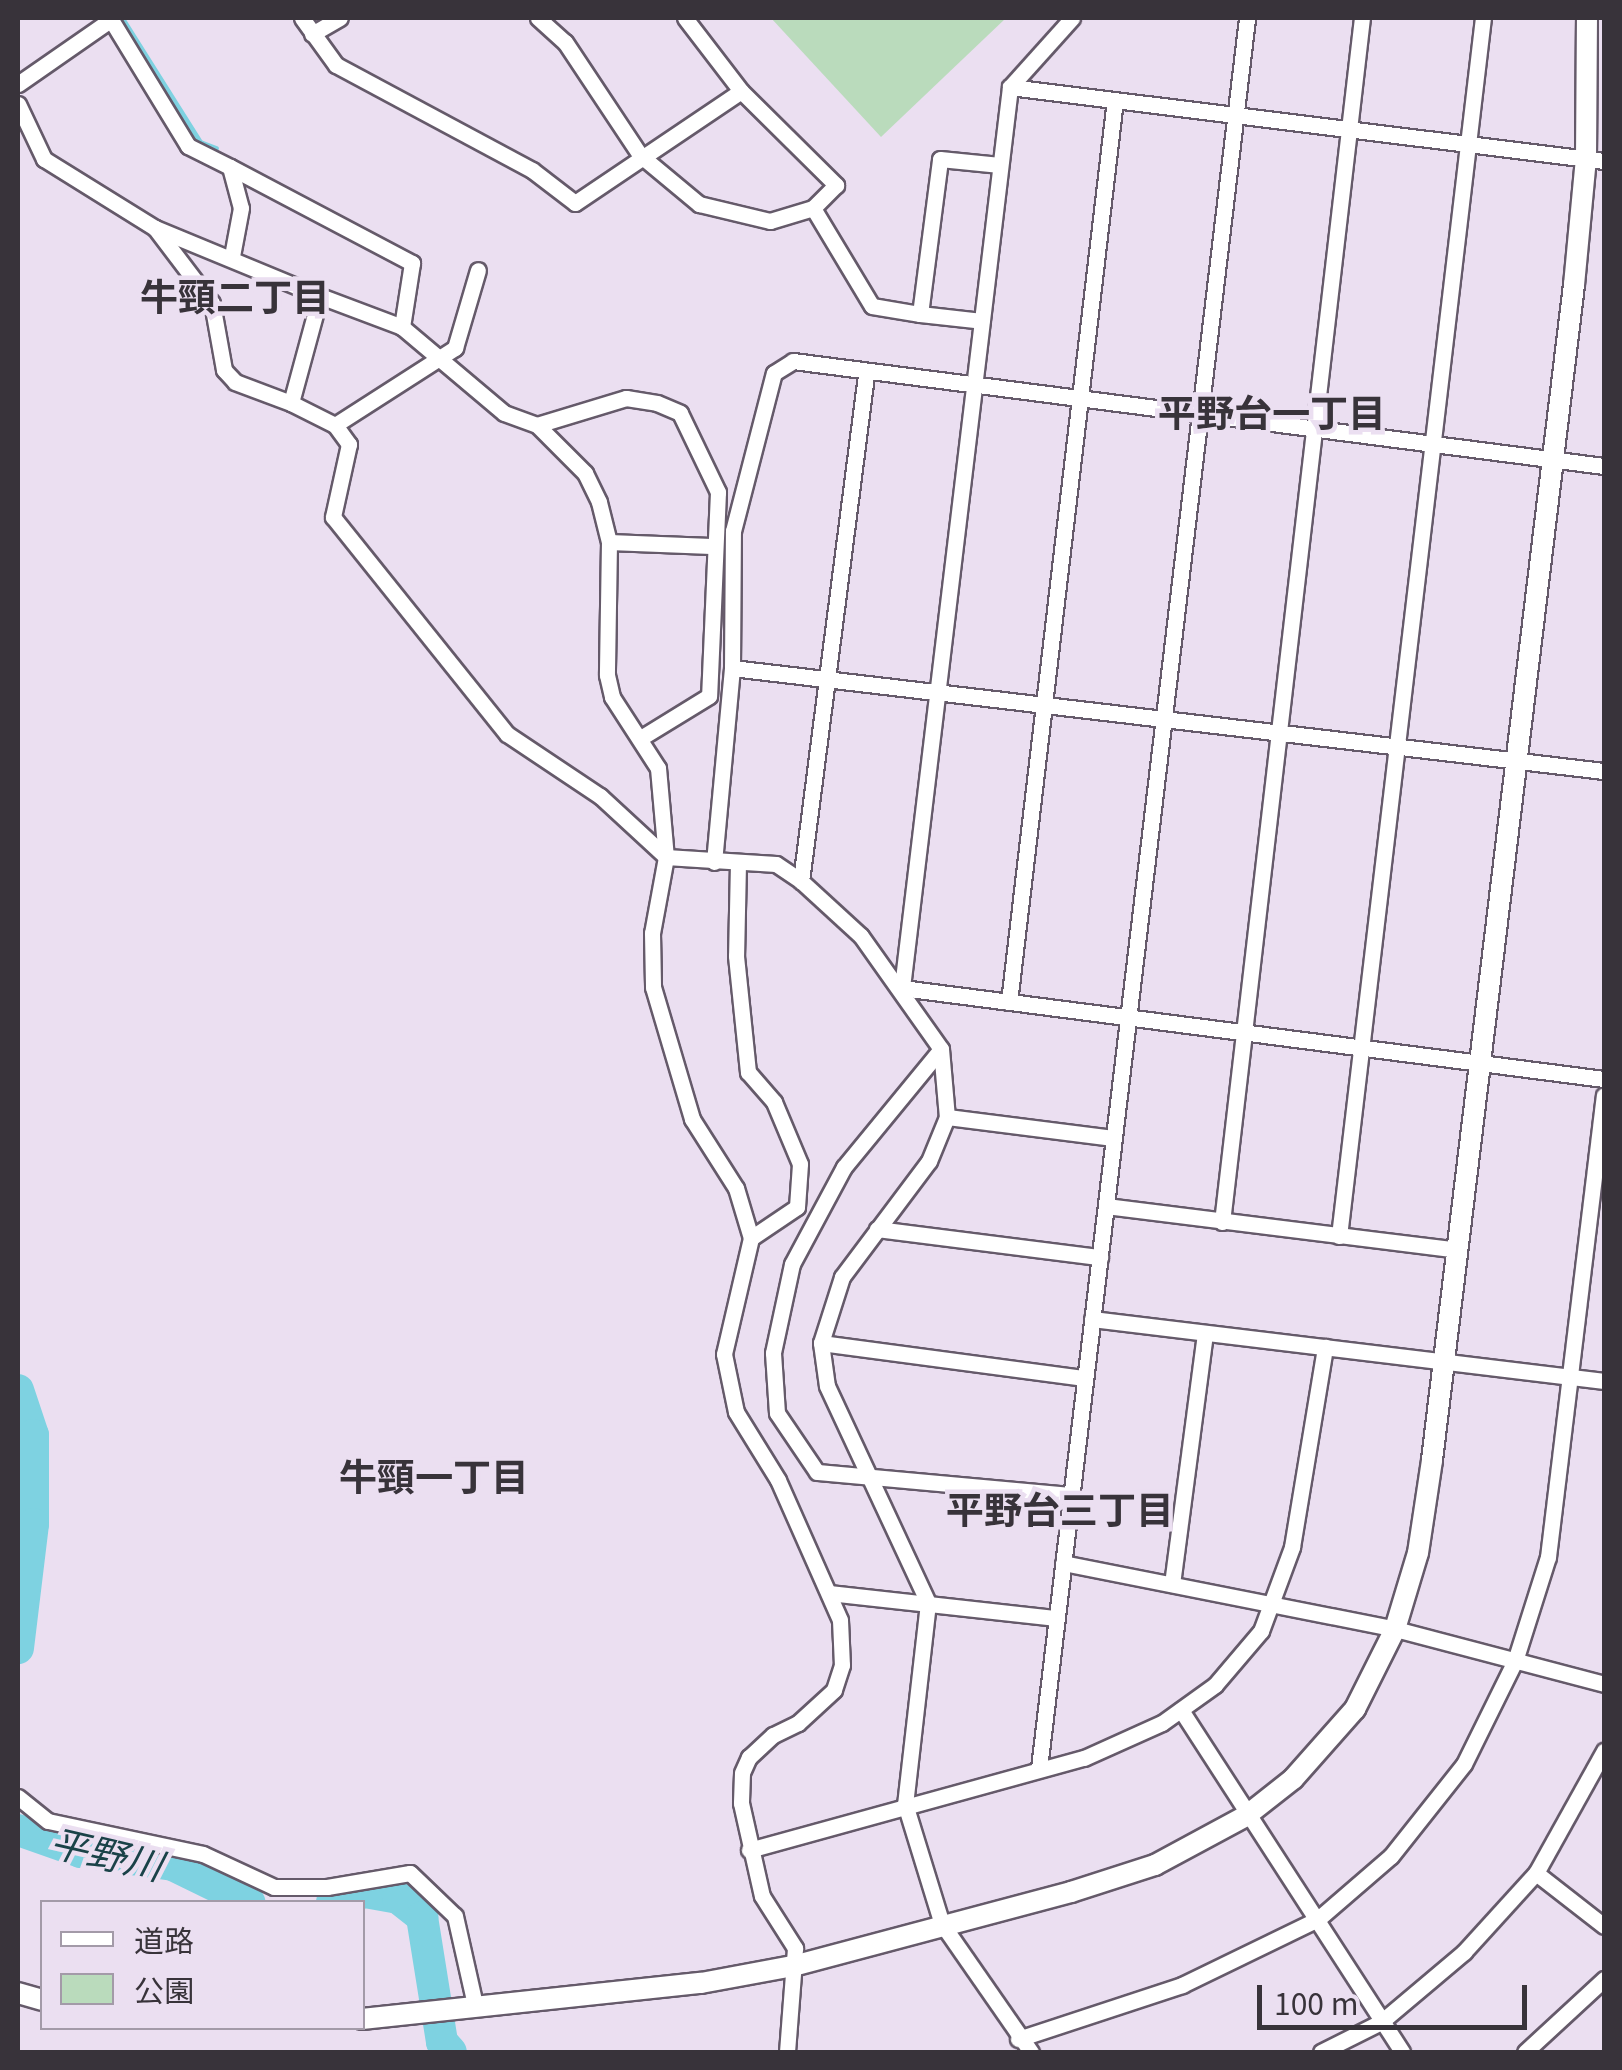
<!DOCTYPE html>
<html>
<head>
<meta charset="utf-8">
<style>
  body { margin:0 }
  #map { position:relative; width:1622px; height:2070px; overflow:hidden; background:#ebdff1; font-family:Georgia,"Noto Sans JP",serif }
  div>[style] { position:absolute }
  .green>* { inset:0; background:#badbbc }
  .stream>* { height:5px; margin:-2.5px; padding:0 2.5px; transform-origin:2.5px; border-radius:2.5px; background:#7ed2e1 }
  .river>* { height:32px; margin:-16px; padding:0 16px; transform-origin:16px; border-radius:16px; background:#7ed2e1 }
  .roads { filter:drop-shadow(2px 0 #655a6a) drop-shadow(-2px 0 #655a6a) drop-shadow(0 2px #655a6a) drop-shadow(0 -2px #655a6a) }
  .minor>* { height:15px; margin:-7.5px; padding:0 7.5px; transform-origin:7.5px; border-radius:7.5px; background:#fff }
  .tertiary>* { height:20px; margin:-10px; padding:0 10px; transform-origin:10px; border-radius:10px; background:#fff }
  span { translate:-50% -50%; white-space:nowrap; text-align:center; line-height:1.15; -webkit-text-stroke:9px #ebdff1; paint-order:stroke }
  .neighbourhood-label { font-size:38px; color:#38333a; font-weight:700 }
  .water-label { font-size:38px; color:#1a4248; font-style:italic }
  .frame { position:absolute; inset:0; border:20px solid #38333a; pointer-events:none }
  .legend { position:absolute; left:40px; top:1900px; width:325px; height:130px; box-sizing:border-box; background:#ebdff1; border:2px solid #a39aa8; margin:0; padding:12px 18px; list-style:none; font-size:30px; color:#38333a }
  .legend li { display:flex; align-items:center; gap:20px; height:50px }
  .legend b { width:50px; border:2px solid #a39aa8 }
  .scale { position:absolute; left:1257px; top:1985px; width:270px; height:45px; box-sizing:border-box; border:5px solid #38333a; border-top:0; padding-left:12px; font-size:30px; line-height:35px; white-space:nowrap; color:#38333a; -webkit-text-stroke:8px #ebdff1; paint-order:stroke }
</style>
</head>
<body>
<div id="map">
  <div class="green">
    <i style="clip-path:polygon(771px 18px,1006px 18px,881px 137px)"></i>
  </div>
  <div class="stream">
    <i style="left:122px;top:18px;width:146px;rotate:57.8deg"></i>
    <i style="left:200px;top:142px;width:17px;rotate:21deg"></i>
  </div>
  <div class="river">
    <i style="left:18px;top:1390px;width:47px;rotate:71.6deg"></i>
    <i style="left:33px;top:1435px;width:89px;rotate:90deg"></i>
    <i style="left:33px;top:1524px;width:125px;rotate:96.9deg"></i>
    <i style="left:18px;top:1830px;width:67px;rotate:19.2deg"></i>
    <i style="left:81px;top:1852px;width:93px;rotate:8deg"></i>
    <i style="left:173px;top:1865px;width:85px;rotate:26deg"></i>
    <i style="left:332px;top:1902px;width:34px;rotate:-17deg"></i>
    <i style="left:365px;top:1892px;width:34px;rotate:10deg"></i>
    <i style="left:398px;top:1898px;width:31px;rotate:38deg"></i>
    <i style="left:422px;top:1917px;width:127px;rotate:80.9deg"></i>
    <i style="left:442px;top:2042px;width:13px;rotate:48deg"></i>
  </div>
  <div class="roads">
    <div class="minor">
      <i style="left:110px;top:18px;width:150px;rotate:58.6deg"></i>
      <i style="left:188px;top:146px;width:47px;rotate:26.6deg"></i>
      <i style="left:230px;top:167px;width:42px;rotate:75deg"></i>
      <i style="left:241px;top:208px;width:49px;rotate:100.6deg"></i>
      <i style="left:302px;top:18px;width:58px;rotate:54.1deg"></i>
      <i style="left:336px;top:65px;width:222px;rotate:28.2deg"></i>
      <i style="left:532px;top:170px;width:54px;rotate:37.5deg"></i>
      <i style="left:575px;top:203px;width:200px;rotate:-34deg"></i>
      <i style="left:538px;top:18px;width:36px;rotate:42deg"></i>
      <i style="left:565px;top:42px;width:136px;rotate:56.4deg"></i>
      <i style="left:640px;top:155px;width:77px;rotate:39.7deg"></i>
      <i style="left:699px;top:204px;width:73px;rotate:13.5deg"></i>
      <i style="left:770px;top:221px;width:45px;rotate:-16.8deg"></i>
      <i style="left:685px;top:18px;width:92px;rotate:52.5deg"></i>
      <i style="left:741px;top:91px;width:134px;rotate:44.7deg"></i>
      <i style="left:836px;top:185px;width:33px;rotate:135deg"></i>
      <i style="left:813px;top:208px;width:114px;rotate:59deg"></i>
      <i style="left:872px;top:306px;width:49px;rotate:9.5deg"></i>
      <i style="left:920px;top:314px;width:156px;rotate:-82.6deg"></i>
      <i style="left:940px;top:159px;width:60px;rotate:5.7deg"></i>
      <i style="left:1072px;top:18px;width:93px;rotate:131.9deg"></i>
      <i style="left:1010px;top:87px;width:907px;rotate:96.84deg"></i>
      <i style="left:902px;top:988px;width:708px;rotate:7.39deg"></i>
      <i style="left:312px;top:34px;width:32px;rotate:-30deg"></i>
      <i style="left:18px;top:84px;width:112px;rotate:-34.8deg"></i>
      <i style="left:1010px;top:87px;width:599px;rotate:7.1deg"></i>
      <i style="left:18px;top:104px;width:61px;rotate:64.7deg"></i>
      <i style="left:44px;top:159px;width:131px;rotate:31.9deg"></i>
      <i style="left:155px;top:228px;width:178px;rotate:22.4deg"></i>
      <i style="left:320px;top:296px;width:111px;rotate:105.2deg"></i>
      <i style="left:291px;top:403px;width:49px;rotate:26.6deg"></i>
      <i style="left:335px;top:425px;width:24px;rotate:54deg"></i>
      <i style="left:349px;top:444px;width:75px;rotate:102.4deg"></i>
      <i style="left:333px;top:517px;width:278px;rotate:51.3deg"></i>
      <i style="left:507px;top:734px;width:112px;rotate:33.7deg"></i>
      <i style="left:600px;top:796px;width:90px;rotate:42.7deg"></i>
      <i style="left:666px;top:857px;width:110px;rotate:3.6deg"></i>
      <i style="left:776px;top:864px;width:30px;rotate:34deg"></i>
      <i style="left:801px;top:881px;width:81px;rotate:42.5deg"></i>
      <i style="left:861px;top:936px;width:138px;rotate:54.7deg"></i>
      <i style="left:941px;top:1049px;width:68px;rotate:85deg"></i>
      <i style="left:947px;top:1117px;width:48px;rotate:112.2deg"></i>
      <i style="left:929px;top:1161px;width:145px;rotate:126.9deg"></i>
      <i style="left:842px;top:1277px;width:69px;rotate:107.7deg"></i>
      <i style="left:821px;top:1343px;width:43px;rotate:82.1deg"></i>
      <i style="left:827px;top:1386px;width:239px;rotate:65deg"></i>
      <i style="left:928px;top:1603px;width:202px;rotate:96.5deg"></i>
      <i style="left:905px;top:1804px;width:126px;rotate:72.9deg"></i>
      <i style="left:942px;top:1924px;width:156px;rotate:55.2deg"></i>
      <i style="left:230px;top:167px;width:206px;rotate:27.8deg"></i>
      <i style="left:412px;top:263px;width:65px;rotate:98.9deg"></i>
      <i style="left:155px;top:228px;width:94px;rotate:52.8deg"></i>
      <i style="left:212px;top:303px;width:68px;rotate:79.8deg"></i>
      <i style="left:224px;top:370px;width:16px;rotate:47deg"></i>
      <i style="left:235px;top:382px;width:60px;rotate:20.6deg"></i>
      <i style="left:320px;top:296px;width:88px;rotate:20.7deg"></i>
      <i style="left:402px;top:327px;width:133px;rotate:40.1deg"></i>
      <i style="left:504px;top:413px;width:35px;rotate:20deg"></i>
      <i style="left:537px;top:425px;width:68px;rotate:45deg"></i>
      <i style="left:585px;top:473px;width:32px;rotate:64deg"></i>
      <i style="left:599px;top:502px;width:41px;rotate:76deg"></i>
      <i style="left:609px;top:542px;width:133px;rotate:90.9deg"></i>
      <i style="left:607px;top:675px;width:23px;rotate:77deg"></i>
      <i style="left:612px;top:697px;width:85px;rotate:57.1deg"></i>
      <i style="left:658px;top:768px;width:89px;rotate:84.9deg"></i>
      <i style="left:666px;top:857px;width:77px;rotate:100.4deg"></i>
      <i style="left:652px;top:933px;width:54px;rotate:88.9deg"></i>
      <i style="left:653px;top:987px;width:138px;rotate:73.5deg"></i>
      <i style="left:692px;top:1119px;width:82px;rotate:57.5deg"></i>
      <i style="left:736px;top:1188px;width:52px;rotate:73.3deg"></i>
      <i style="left:751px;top:1238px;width:119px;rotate:103.1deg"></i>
      <i style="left:724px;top:1354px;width:59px;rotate:78.3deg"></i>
      <i style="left:736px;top:1412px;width:80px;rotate:58.3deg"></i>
      <i style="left:778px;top:1480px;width:153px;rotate:66.1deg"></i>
      <i style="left:840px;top:1620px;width:45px;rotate:87.5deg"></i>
      <i style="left:842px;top:1665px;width:26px;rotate:108deg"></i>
      <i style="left:834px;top:1690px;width:49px;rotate:137.5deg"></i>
      <i style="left:798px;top:1723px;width:28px;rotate:154deg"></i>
      <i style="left:773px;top:1735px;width:33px;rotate:137deg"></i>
      <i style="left:749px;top:1757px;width:17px;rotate:114deg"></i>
      <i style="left:742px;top:1773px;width:30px;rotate:92deg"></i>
      <i style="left:741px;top:1803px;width:95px;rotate:77.3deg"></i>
      <i style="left:762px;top:1896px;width:62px;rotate:57.6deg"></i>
      <i style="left:795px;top:1948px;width:104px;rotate:94.4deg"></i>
      <i style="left:920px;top:314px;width:62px;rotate:6.4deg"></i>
      <i style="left:335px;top:425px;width:143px;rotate:-32.7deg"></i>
      <i style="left:455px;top:348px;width:81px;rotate:-73.6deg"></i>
      <i style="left:537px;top:425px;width:93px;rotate:-16.9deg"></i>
      <i style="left:626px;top:398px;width:31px;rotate:9deg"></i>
      <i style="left:657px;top:403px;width:25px;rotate:23deg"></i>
      <i style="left:680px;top:413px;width:88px;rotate:64.3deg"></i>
      <i style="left:718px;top:492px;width:204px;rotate:92.5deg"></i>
      <i style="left:709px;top:696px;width:79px;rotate:148.5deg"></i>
      <i style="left:609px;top:542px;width:102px;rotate:2.2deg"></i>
      <i style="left:732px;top:668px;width:878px;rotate:6.74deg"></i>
      <i style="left:714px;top:862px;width:195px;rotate:-84.7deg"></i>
      <i style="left:732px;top:668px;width:137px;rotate:-89.6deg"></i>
      <i style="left:733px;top:531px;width:163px;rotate:-75.5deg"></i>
      <i style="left:774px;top:373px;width:22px;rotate:-32deg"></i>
      <i style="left:793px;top:361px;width:818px;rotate:7.38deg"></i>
      <i style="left:738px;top:863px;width:93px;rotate:91.2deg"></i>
      <i style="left:736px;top:956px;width:117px;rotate:84.1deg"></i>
      <i style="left:748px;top:1072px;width:40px;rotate:49deg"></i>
      <i style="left:774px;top:1102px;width:67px;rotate:67.2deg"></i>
      <i style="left:800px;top:1164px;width:43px;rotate:94deg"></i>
      <i style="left:797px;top:1207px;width:55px;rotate:146deg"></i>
      <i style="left:801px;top:881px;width:510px;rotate:-82.68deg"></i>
      <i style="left:1009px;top:1002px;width:908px;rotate:-83.3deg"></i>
      <i style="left:941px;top:1049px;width:153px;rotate:129.4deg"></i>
      <i style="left:844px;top:1167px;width:110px;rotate:118.2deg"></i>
      <i style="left:792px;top:1264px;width:91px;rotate:102.1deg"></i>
      <i style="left:773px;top:1353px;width:60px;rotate:86.2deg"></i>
      <i style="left:777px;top:1413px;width:71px;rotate:55.9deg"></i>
      <i style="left:817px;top:1472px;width:255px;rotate:5.2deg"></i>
      <i style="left:947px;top:1117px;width:168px;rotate:7.2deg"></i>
      <i style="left:1106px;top:1206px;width:354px;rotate:7.1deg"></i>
      <i style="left:1222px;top:1222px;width:1212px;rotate:-83.37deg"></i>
      <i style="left:877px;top:1229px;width:225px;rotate:7.2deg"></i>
      <i style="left:1339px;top:1236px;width:1226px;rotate:-83.26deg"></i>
      <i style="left:1092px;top:1319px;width:516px;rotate:6.9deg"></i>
      <i style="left:821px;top:1343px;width:266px;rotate:7.6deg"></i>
      <i style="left:1063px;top:1563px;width:338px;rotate:11.2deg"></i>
      <i style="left:1395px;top:1629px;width:216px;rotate:14.7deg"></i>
      <i style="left:1172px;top:1584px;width:253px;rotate:-82.5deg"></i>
      <i style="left:829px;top:1593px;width:229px;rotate:6.3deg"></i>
      <i style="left:1181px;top:1710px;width:407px;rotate:57.1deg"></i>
      <i style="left:1039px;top:1768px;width:1762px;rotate:-83.22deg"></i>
      <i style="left:18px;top:1797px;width:38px;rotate:39deg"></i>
      <i style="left:48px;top:1821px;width:158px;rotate:12deg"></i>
      <i style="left:203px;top:1854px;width:78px;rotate:24.9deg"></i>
      <i style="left:274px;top:1887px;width:53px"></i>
      <i style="left:327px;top:1887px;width:84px;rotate:-9.6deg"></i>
      <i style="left:410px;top:1873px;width:62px;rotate:43.7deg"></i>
      <i style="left:455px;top:1916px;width:91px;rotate:77.3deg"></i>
      <i style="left:749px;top:1850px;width:347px;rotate:-15.4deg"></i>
      <i style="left:1084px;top:1758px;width:85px;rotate:-24.2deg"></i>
      <i style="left:1162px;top:1723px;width:65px;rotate:-35.6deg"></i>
      <i style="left:1215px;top:1685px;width:71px;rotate:-49.6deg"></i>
      <i style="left:1261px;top:1631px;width:90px;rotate:-69.7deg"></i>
      <i style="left:1292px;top:1547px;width:203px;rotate:-80.6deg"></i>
      <i style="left:1536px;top:1873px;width:86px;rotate:37.9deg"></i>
      <i style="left:1018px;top:2039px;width:173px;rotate:-18.2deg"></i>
      <i style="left:1182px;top:1985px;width:151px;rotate:-25.9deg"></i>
      <i style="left:1318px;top:1919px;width:96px;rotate:-40.8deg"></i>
      <i style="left:1391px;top:1856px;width:117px;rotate:-51.6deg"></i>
      <i style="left:1464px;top:1764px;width:115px;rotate:-63.7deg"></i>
      <i style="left:1515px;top:1661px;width:109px;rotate:-72.4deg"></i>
      <i style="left:1548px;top:1557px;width:465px;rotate:-83.1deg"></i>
      <i style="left:1321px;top:2052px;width:67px;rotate:-26.6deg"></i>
      <i style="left:1381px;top:2022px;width:109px;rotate:-40.1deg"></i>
      <i style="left:1464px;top:1952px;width:107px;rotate:-47.7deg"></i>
      <i style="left:1536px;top:1873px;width:140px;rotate:-60.9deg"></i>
      <i style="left:1525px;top:2052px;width:108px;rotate:-42.7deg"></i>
    </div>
    <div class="tertiary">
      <i style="left:18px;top:1993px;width:25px;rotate:16deg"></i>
      <i style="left:362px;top:2019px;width:341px;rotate:-6.1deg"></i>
      <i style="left:701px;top:1983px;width:94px;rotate:-10.5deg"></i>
      <i style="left:793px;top:1966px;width:288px;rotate:-14.9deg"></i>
      <i style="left:1071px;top:1892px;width:88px;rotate:-17.8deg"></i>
      <i style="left:1155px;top:1865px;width:103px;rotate:-28.3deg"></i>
      <i style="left:1246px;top:1816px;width:60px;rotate:-38.2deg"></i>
      <i style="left:1293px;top:1779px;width:94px;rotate:-48.5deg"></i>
      <i style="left:1355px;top:1709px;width:89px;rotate:-63.4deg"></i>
      <i style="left:1395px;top:1629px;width:79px;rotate:-73.2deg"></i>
      <i style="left:1418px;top:1553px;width:94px;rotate:-81.4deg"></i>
      <i style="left:1432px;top:1460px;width:1184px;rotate:-83.11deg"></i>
      <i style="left:1574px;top:285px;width:128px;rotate:-84.6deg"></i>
      <i style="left:1586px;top:158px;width:140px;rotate:-89.6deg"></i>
    </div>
  </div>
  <div class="neighbourhood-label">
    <span style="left:235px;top:295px">牛頸二丁目</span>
    <span style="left:1272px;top:411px">平野台一丁目</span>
    <span style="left:434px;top:1475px">牛頸一丁目</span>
    <span style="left:1060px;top:1508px">平野台三丁目</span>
  </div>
  <div class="water-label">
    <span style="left:107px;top:1852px;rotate:13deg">平野川</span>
  </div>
  <div class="frame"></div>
  <ul class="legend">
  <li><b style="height:12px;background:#fff"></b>道路</li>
  <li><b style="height:28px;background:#badbbc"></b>公園</li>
  </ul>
  <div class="scale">100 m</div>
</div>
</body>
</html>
